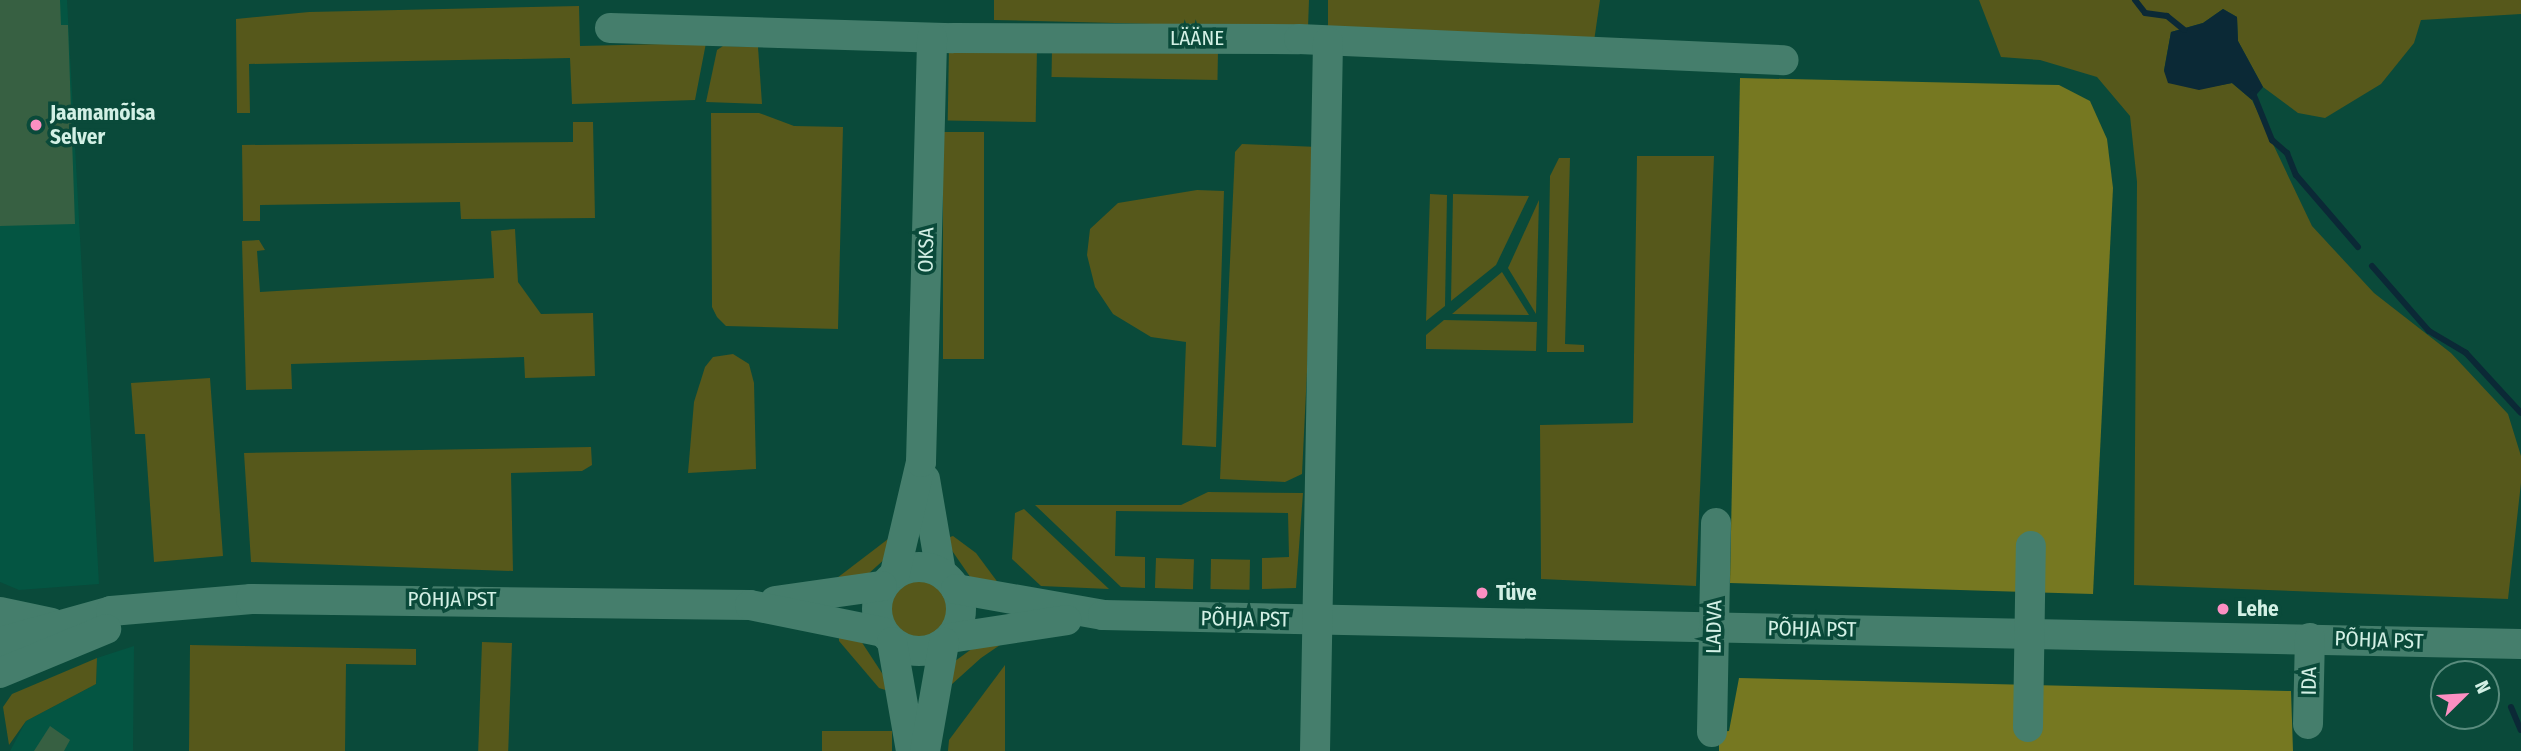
<!DOCTYPE html>
<html>
<head>
<meta charset="utf-8">
<style>
  body { margin:0 }
  #map { position:relative; width:2521px; height:751px; overflow:hidden; background:#0a4a3a; font-family:"Fira Sans Condensed",sans-serif }
  div>[style] { position:absolute }
  .built>* { inset:0; background:#045542 }
  .green>* { inset:0; background:#56581b; transform-origin:0 0 }
  .round { border-radius:50% }
  .forest>* { inset:0; background:#767821 }
  .water>* { inset:0; background:#0b2936 }
  .stream>* { height:6px; margin:-3px; padding:0 3px; transform-origin:3px; border-radius:3px; background:#0b2936 }
  .building>* { inset:0; background:#376042 }
  .minor>* { height:30px; margin:-15px; padding:0 15px; transform-origin:15px; border-radius:15px; background:#457e6c }
  .minor>.ring { margin:-15px; padding:0; box-sizing:content-box; background:none; border:30px solid #457e6c; border-radius:50% }
  .dots>* { width:19px; height:19px; translate:-50% -50%; box-sizing:border-box; border:4px solid #0a4a3a; border-radius:50% }
  span { translate:-50% -50%; white-space:nowrap; text-align:center; line-height:1.15; -webkit-text-stroke:7px #0a4a3a; paint-order:stroke }
  .street-label { font-size:21px; color:#d3f0e5 }
  .poi-label { font-size:21px; color:#d3f0e5; font-weight:700 }
  .left { translate:0 -50%; text-align:left }
  .north { position:absolute; left:2430px; top:660px; width:70px; height:70px; box-sizing:border-box; background:#0a4a3a; border:2px solid #5a8c7e; border-radius:50%; rotate:66deg; font-size:19px; font-weight:700; line-height:28px; text-align:center; color:#d3f0e5 }
  .north::after { content:''; display:block; margin:auto; width:24px; height:32px; background:#fc8fc2; clip-path:polygon(50% 0,100% 100%,50% 72%,0 100%) }
</style>
</head>
<body>
<div id="map">
  <div class="built">
    <i style="clip-path:polygon(0 0,67px 0,99px 584px,19px 590px,0 582px)"></i>
    <i style="clip-path:polygon(134px 646px,133px 751px,10px 751px,26px 721px,96px 684px,97px 658px)"></i>
  </div>
  <div class="green">
    <i style="clip-path:polygon(994px 0,1309px 0,1308px 28px,994px 20px)"></i>
    <i style="clip-path:polygon(1328px 0,1600px 0,1592px 55px,1328px 42px)"></i>
    <i style="clip-path:polygon(1979px 0,2521px 0,2521px 14px,2421px 20px,2414px 43px,2381px 84px,2325px 118px,2298px 113px,2263px 87px,2238px 41px,2237px 17px,2223px 9px,2203px 23px,2171px 32px,2164px 70px,2199px 89px,2232px 83px,2252px 100px,2312px 226px,2374px 293px,2451px 353px,2508px 414px,2521px 456px,2521px 483px,2508px 599px,2134px 585px,2137px 182px,2130px 116px,2097px 77px,2040px 60px,2001px 57px)"></i>
    <i style="clip-path:polygon(579px 6px,580px 46px,706px 43px,695px 100px,572px 104px,570px 58px,249px 64px,250px 113px,237px 113px,236px 19px,309px 12px)"></i>
    <i style="clip-path:polygon(723px 46px,758px 47px,762px 104px,706px 102px,717px 50px)"></i>
    <i style="left:1037px;top:47px;width:75px;height:88px;rotate:91deg"></i>
    <i style="left:1052px;top:49px;width:166px;height:28px;rotate:1deg"></i>
    <i style="clip-path:polygon(711px 113px,759px 113px,794px 126px,843px 127px,838px 329px,726px 326px,717px 317px,712px 307px)"></i>
    <i style="clip-path:polygon(573px 122px,593px 122px,595px 218px,461px 219px,460px 202px,260px 205px,260px 221px,243px 221px,242px 145px,573px 142px)"></i>
    <i style="left:943px;top:132px;width:41px;height:227px"></i>
    <i style="clip-path:polygon(1242px 144px,1318px 147px,1302px 474px,1285px 482px,1220px 479px,1235px 152px)"></i>
    <i style="clip-path:polygon(1637px 156px,1714px 156px,1696px 586px,1541px 579px,1540px 425px,1633px 423px)"></i>
    <i style="clip-path:polygon(1559px 158px,1570px 158px,1565px 344px,1584px 345px,1584px 352px,1547px 352px,1550px 176px)"></i>
    <i style="clip-path:polygon(1197px 190px,1224px 191px,1216px 447px,1182px 445px,1186px 342px,1151px 337px,1113px 314px,1095px 287px,1087px 255px,1090px 229px,1118px 203px)"></i>
    <i style="clip-path:polygon(1430px 194px,1447px 195px,1445px 306px,1426px 321px)"></i>
    <i style="clip-path:polygon(1453px 194px,1529px 196px,1496px 265px,1451px 301px)"></i>
    <i style="clip-path:polygon(1539px 200px,1536px 314px,1508px 268px)"></i>
    <i style="clip-path:polygon(515px 229px,518px 282px,541px 314px,593px 313px,595px 376px,525px 378px,524px 357px,291px 364px,292px 389px,246px 390px,242px 241px,259px 240px,265px 250px,257px 251px,260px 292px,494px 278px,491px 231px)"></i>
    <i style="clip-path:polygon(1502px 272px,1529px 315px,1452px 314px)"></i>
    <i style="clip-path:polygon(1444px 320px,1537px 322px,1536px 351px,1426px 349px,1426px 335px)"></i>
    <i style="clip-path:polygon(733px 354px,749px 364px,754px 383px,756px 469px,688px 473px,694px 402px,705px 367px,713px 357px)"></i>
    <i style="clip-path:polygon(210px 378px,223px 556px,154px 562px,145px 434px,135px 434px,131px 383px)"></i>
    <i style="clip-path:polygon(591px 447px,592px 465px,582px 471px,511px 473px,513px 571px,251px 562px,244px 453px)"></i>
    <i style="clip-path:polygon(1208px 492px,1303px 493px,1296px 588px,1262px 589px,1262px 558px,1289px 557px,1288px 513px,1116px 511px,1115px 556px,1145px 557px,1145px 588px,1121px 587px,1035px 505px,1181px 505px)"></i>
    <i style="clip-path:polygon(1024px 509px,1109px 589px,1041px 586px,1012px 559px,1015px 513px)"></i>
    <i style="clip-path:polygon(892px 536px,887px 557px,867px 575px,837px 578px)"></i>
    <i style="clip-path:polygon(953px 536px,976px 553px,999px 584px,975px 584px,944px 539px)"></i>
    <i style="left:1156px;top:558px;width:38px;height:30px;rotate:2deg"></i>
    <i style="left:1211px;top:559px;width:39px;height:30px;rotate:1deg"></i>
    <i class="round" style="left:883px;top:574px;width:70px;height:70px"></i>
    <i style="clip-path:polygon(839px 629px,861px 641px,895px 693px,879px 688px,839px 641px)"></i>
    <i style="left:482px;top:642px;width:30px;height:109px;rotate:2deg"></i>
    <i style="clip-path:polygon(190px 645px,416px 649px,416px 665px,346px 664px,345px 751px,189px 751px)"></i>
    <i style="clip-path:polygon(1000px 645px,981px 658px,951px 685px,951px 664px,973px 648px)"></i>
    <i style="clip-path:polygon(97px 658px,96px 684px,26px 721px,9px 745px,3px 707px,12px 694px)"></i>
    <i style="clip-path:polygon(1005px 665px,1005px 751px,948px 751px,949px 740px)"></i>
    <i style="left:822px;top:731px;width:70px;height:20px"></i>
  </div>
  <div class="forest">
    <i style="clip-path:polygon(1740px 78px,2059px 85px,2090px 101px,2107px 139px,2113px 188px,2093px 594px,1730px 583px)"></i>
    <i style="clip-path:polygon(1739px 678px,2291px 691px,2293px 751px,1719px 751px,1719px 732px,1729px 731px)"></i>
  </div>
  <div class="water">
    <i style="clip-path:polygon(2223px 9px,2237px 17px,2238px 41px,2263px 87px,2252px 100px,2232px 83px,2199px 90px,2168px 83px,2164px 71px,2171px 32px,2203px 23px)"></i>
  </div>
  <div class="stream">
    <i style="left:2135px;top:0;width:16px;rotate:52deg"></i>
    <i style="left:2145px;top:13px;width:22px;rotate:8deg"></i>
    <i style="left:2167px;top:16px;width:22px;rotate:39deg"></i>
    <i style="left:2253px;top:93px;width:51px;rotate:68deg"></i>
    <i style="left:2272px;top:140px;width:20px;rotate:41deg"></i>
    <i style="left:2287px;top:153px;width:24px;rotate:68deg"></i>
    <i style="left:2296px;top:175px;width:95px;rotate:49.3deg"></i>
    <i style="left:2372px;top:266px;width:86px;rotate:48.8deg"></i>
    <i style="left:2429px;top:331px;width:43px;rotate:30.7deg"></i>
    <i style="left:2466px;top:353px;width:81px;rotate:47.5deg"></i>
    <i style="left:2511px;top:707px;width:25px;rotate:67deg"></i>
  </div>
  <div class="building">
    <i style="clip-path:polygon(0 0,60px 0,61px 25px,68px 25px,75px 224px,0 226px)"></i>
    <i style="clip-path:polygon(50px 726px,70px 740px,64px 751px,34px 751px)"></i>
  </div>
  <div class="minor">
    <i style="left:610px;top:28px;width:343px;rotate:1.7deg"></i>
    <i style="left:953px;top:38px;width:346px;rotate:0.2deg"></i>
    <i style="left:1299px;top:39px;width:485px;rotate:2.5deg"></i>
    <i style="left:925px;top:479px;width:95px;rotate:80.3deg"></i>
    <i class="ring" style="left:877px;top:567px;width:54px;height:54px"></i>
    <i style="left:895px;top:573px;width:114px;rotate:-76.8deg"></i>
    <i style="left:921px;top:462px;width:424px;rotate:-88.5deg"></i>
    <i style="left:956px;top:589px;width:149px;rotate:10deg"></i>
    <i style="left:1103px;top:615px;width:1418px;rotate:1.17deg"></i>
    <i style="left:775px;top:601px;width:108px;rotate:-8deg"></i>
    <i style="left:0;top:612px;width:53px;rotate:11.9deg"></i>
    <i style="left:950px;top:638px;width:118px;rotate:-8.7deg"></i>
    <i style="left:0;top:642px;width:115px;rotate:-15.6deg"></i>
    <i style="left:111px;top:611px;width:141px;rotate:-4.9deg"></i>
    <i style="left:251px;top:599px;width:499px;rotate:0.7deg"></i>
    <i style="left:750px;top:605px;width:136px;rotate:11.5deg"></i>
    <i style="left:892px;top:642px;width:111px;rotate:80.1deg"></i>
    <i style="left:0;top:673px;width:115px;rotate:-22.5deg"></i>
    <i style="left:2308px;top:724px;width:86px;rotate:-88.7deg"></i>
    <i style="left:2028px;top:727px;width:181px;rotate:-89.1deg"></i>
    <i style="left:1712px;top:732px;width:209px;rotate:-88.9deg"></i>
    <i style="left:925px;top:751px;width:110px;rotate:-80deg"></i>
    <i style="left:1315px;top:751px;width:709px;rotate:-88.95deg"></i>
  </div>
  <div class="dots">
    <i style="left:36px;top:125px;background:#fc8fc2"></i>
    <i style="left:1482px;top:593px;background:#fc8fc2"></i>
    <i style="left:2223px;top:609px;background:#fc8fc2"></i>
  </div>
  <div class="street-label">
    <span style="left:1197px;top:38px">LÄÄNE</span>
    <span style="left:926px;top:250px;rotate:-89deg">OKSA</span>
    <span style="left:452px;top:599px">PÕHJA PST</span>
    <span style="left:1245px;top:619px;rotate:1deg">PÕHJA PST</span>
    <span style="left:1714px;top:627px;rotate:-89deg">LADVA</span>
    <span style="left:1812px;top:629px;rotate:1deg">PÕHJA PST</span>
    <span style="left:2379px;top:640px;rotate:2deg">PÕHJA PST</span>
    <span style="left:2309px;top:681px;rotate:-89deg">IDA</span>
  </div>
  <div class="poi-label">
    <span class="left" style="left:50px;top:125px">Jaamamõisa<br>Selver</span>
    <span class="left" style="left:1496px;top:593px">Tüve</span>
    <span class="left" style="left:2237px;top:609px">Lehe</span>
  </div>
  <div class="north">N</div>
</div>
</body>
</html>
